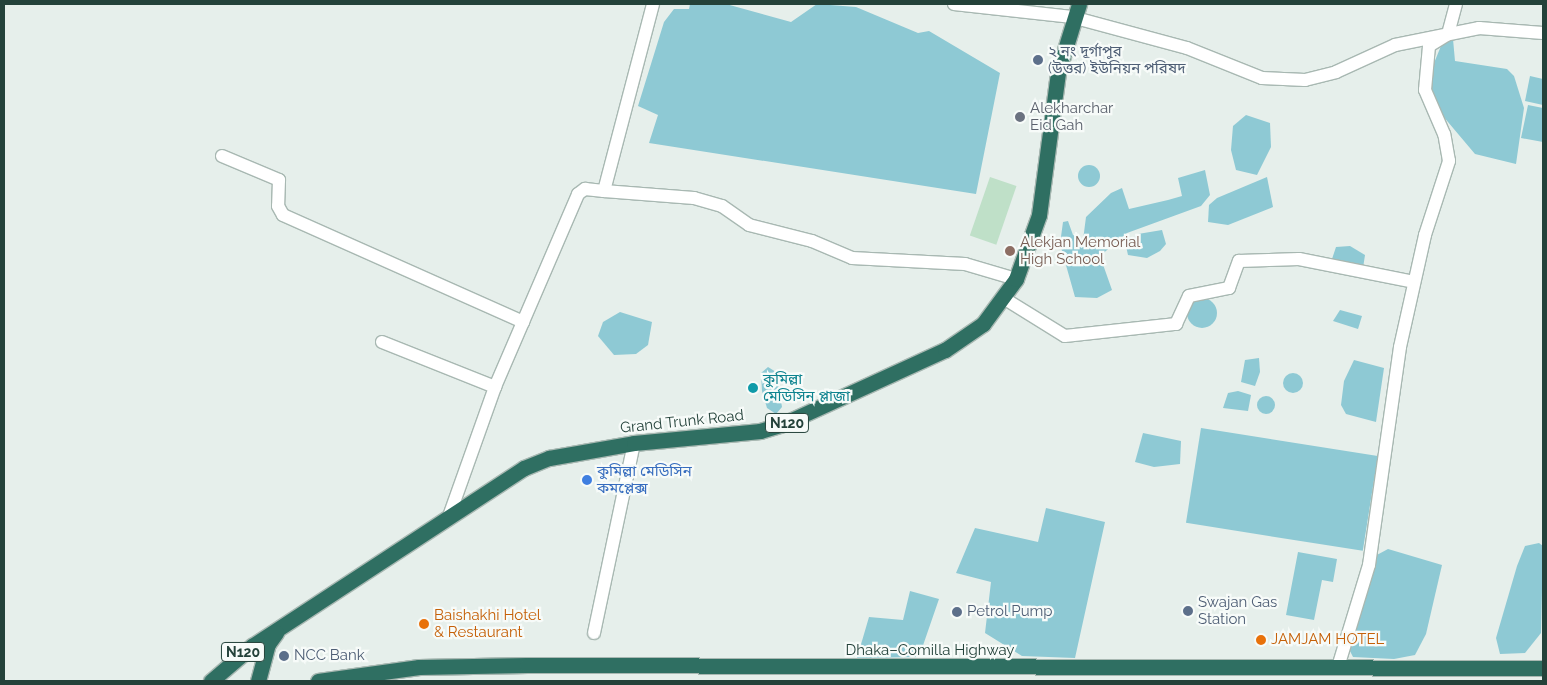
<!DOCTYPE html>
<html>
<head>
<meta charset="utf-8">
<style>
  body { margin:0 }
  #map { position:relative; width:1547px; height:685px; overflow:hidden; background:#e6efeb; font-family:Raleway,"Noto Sans Bengali",sans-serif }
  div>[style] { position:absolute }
  .green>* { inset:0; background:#bfe0c8; transform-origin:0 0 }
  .water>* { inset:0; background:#8ec9d4; transform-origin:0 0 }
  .round { border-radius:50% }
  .roads { filter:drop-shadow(1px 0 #a8b8b2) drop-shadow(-1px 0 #a8b8b2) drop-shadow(0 1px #a8b8b2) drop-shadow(0 -1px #a8b8b2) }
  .minor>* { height:12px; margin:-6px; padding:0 6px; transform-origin:6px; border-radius:6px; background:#fff }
  .highway>* { height:15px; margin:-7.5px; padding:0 7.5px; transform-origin:7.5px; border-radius:7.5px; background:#2f6f62 }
  .dots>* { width:14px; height:14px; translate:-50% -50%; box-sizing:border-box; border:2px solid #f7fbf9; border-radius:50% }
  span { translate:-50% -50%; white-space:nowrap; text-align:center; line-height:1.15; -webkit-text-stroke:4.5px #f7fbf9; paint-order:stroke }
  .shield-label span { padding:1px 4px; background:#f7fbf9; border:1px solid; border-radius:4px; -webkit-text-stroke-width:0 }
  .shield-label { font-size:14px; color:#24423a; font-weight:700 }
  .service-label { font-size:15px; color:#4e5e75 }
  .left { translate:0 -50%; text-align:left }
  .worship-label { font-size:15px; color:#5b616d }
  .education-label { font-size:15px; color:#785e54 }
  .culture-label { font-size:15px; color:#0d838f }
  .street-label { font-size:15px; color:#24423a }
  .shop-label { font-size:15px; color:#366cbe }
  .food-label { font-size:15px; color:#c56008 }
  .frame { position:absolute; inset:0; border:5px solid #24423a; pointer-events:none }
</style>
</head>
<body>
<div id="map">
  <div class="green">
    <i style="left:990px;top:177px;width:28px;height:62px;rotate:19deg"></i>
  </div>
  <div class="water">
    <i style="clip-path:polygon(690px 4px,726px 4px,791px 22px,817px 4px,856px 7px,918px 33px,929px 31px,1000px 73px,976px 194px,649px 143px,658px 115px,638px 106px,664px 22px,674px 9px,689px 9px)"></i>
    <i style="clip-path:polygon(1453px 39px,1455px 61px,1507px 69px,1514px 76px,1524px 108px,1516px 164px,1475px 154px,1437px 109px,1430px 85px,1434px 63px,1441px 46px)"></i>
    <i style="clip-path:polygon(1530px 76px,1543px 79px,1543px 105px,1525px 101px)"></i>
    <i style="clip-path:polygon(1528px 105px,1543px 108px,1543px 142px,1521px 138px)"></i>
    <i style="clip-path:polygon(1246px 115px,1270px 123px,1271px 147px,1257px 175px,1236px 170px,1231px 150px,1233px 126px)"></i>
    <i class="round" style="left:1078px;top:165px;width:22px;height:22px"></i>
    <i style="clip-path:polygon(1205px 170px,1210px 195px,1201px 206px,1127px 233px,1100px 256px,1112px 290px,1097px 298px,1075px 297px,1060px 244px,1063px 222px,1068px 221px,1073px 235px,1083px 240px,1086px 217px,1111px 193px,1122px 188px,1129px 209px,1168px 200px,1182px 196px,1178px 178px)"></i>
    <i style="clip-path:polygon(1267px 177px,1273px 207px,1228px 225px,1208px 222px,1209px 205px,1217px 198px)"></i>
    <i style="clip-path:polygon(1162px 230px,1166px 244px,1160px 251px,1147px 258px,1128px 255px,1126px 246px,1138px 234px)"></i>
    <i style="clip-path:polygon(1350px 246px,1365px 255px,1363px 268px,1331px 262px,1336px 247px)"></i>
    <i class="round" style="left:1187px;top:298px;width:30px;height:30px"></i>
    <i style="clip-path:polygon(1340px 310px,1362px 316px,1358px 329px,1333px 321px)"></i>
    <i style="clip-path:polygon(620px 312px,652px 322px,648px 345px,636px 354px,614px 355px,598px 336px,603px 322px)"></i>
    <i style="clip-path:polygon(1259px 358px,1260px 372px,1255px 386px,1241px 382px,1245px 360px)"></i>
    <i style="clip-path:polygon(1354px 360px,1384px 368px,1376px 422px,1346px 414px,1341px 405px,1344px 381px)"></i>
    <i style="clip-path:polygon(768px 367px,776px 372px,782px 407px,776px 414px,767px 408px,762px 391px,761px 373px)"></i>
    <i class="round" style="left:1283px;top:373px;width:20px;height:20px"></i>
    <i style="clip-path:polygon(1238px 391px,1251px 395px,1248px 411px,1223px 408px,1228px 393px)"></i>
    <i class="round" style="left:1257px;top:396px;width:18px;height:18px"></i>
    <i style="left:1201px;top:428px;width:179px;height:96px;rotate:9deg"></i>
    <i style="clip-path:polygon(1143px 433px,1181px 441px,1180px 464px,1154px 467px,1135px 462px)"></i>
    <i style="clip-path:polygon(1046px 508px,1105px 522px,1075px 658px,1022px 656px,985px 633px,991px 582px,956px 573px,975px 528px,1038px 542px)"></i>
    <i style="clip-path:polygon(1539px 543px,1543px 546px,1541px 633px,1525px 653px,1500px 654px,1496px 638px,1517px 566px,1525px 546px)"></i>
    <i style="clip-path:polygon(1388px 549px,1442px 565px,1426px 634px,1415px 655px,1394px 659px,1353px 657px,1350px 651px,1375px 556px)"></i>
    <i style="clip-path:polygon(1298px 552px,1337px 559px,1333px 582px,1322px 580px,1314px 620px,1286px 615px)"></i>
    <i style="clip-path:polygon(910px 591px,939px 599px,919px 657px,857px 658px,869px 617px,903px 620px)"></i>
  </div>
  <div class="roads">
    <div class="minor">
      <i style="left:954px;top:4px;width:119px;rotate:6.3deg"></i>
      <i style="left:1072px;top:17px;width:119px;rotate:15.1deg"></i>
      <i style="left:1187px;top:48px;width:81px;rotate:21.8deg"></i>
      <i style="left:1262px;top:78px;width:43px;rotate:2.7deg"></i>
      <i style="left:1305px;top:80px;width:32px;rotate:-14deg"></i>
      <i style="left:1336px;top:72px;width:65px;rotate:-24.6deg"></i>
      <i style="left:1395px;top:45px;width:86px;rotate:-11.4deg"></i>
      <i style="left:1479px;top:28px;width:64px;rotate:4.5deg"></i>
      <i style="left:222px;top:156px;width:62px;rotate:22.8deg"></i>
      <i style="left:279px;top:180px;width:26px;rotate:92deg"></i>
      <i style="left:278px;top:206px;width:10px;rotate:61deg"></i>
      <i style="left:283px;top:215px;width:263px;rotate:24deg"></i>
      <i style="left:604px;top:191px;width:90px;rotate:4.4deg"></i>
      <i style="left:694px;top:198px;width:29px;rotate:16deg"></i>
      <i style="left:722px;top:206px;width:33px;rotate:35deg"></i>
      <i style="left:749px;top:225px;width:65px;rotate:14.3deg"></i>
      <i style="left:812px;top:241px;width:43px;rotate:23deg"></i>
      <i style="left:852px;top:258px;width:113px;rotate:3deg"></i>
      <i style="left:965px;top:264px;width:53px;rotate:16.4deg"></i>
      <i style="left:1005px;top:299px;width:70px;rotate:31.7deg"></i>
      <i style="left:1065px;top:336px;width:112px;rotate:-6.2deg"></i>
      <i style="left:1176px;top:324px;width:31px;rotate:-65deg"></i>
      <i style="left:1189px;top:296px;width:41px;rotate:-11.3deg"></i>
      <i style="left:1229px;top:288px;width:29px;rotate:-70deg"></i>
      <i style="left:1239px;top:261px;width:60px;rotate:-1.9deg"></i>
      <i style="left:1299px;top:259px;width:117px;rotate:11.3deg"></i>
      <i style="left:382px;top:342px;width:122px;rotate:21.7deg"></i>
      <i style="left:448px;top:519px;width:140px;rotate:-70.4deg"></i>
      <i style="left:495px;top:387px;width:210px;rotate:-66.7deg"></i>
      <i style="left:578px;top:194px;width:9px;rotate:-36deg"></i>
      <i style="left:585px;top:189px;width:19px;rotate:6deg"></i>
      <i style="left:604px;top:191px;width:193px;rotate:-75.3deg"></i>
      <i style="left:594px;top:633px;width:194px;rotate:-78.1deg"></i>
      <i style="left:1338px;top:667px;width:107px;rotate:-73.1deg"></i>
      <i style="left:1369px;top:565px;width:220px;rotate:-81.9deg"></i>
      <i style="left:1400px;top:347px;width:115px;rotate:-77.4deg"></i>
      <i style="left:1425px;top:235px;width:78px;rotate:-72deg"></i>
      <i style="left:1449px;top:161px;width:27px;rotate:-100deg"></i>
      <i style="left:1444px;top:134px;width:48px;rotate:-113.4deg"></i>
      <i style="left:1425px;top:90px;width:44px;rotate:-84.8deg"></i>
      <i style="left:1429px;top:46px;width:22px;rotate:-32deg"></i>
      <i style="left:1448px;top:34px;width:31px;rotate:-75deg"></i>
    </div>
    <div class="highway">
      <i style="left:211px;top:681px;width:54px;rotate:-40.5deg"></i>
      <i style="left:252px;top:646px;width:325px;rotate:-33.2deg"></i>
      <i style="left:524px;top:468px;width:27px;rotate:-22deg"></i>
      <i style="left:549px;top:458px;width:86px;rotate:-10deg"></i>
      <i style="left:634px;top:443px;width:127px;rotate:-5.4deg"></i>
      <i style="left:760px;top:431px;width:24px;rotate:-17deg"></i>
      <i style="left:783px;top:424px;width:178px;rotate:-24.6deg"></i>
      <i style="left:945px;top:350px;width:46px;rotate:-34.4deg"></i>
      <i style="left:983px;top:324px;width:56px;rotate:-53.7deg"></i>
      <i style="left:1016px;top:279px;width:68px;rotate:-70.2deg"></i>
      <i style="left:1039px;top:215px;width:144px;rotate:-82.4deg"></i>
      <i style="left:1058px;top:72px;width:71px;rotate:-72.8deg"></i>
      <i style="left:258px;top:681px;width:38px;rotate:-75deg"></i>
      <i style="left:268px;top:644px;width:14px;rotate:-54deg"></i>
      <i style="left:318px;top:681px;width:102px;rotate:-7.9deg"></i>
      <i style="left:419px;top:667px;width:108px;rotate:-1.1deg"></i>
      <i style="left:527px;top:665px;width:1016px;rotate:0.17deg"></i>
    </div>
  </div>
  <div class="dots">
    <i style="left:1038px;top:60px;background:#5c6f8a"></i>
    <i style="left:1020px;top:117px;background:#6b7280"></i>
    <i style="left:1010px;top:251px;background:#8d6e63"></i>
    <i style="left:753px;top:388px;background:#0f9aa8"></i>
    <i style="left:587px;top:480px;background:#3f7fe0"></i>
    <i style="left:1188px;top:611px;background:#5c6f8a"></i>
    <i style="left:957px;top:612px;background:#5c6f8a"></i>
    <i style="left:424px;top:624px;background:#e8710a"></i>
    <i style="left:1261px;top:640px;background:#e8710a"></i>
    <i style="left:284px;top:656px;background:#5c6f8a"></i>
  </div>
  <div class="shield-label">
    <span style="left:787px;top:423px">N120</span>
    <span style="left:243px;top:652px">N120</span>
  </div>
  <div class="service-label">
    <span class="left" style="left:1048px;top:60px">২ নং দূর্গাপুর<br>(উত্তর) ইউনিয়ন পরিষদ</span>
    <span class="left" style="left:1198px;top:611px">Swajan Gas<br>Station</span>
    <span class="left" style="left:967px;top:612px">Petrol Pump</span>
    <span class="left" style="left:294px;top:656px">NCC Bank</span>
  </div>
  <div class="worship-label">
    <span class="left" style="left:1030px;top:117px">Alekharchar<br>Eid Gah</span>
  </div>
  <div class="education-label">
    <span class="left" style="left:1020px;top:251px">Alekjan Memorial<br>High School</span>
  </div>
  <div class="culture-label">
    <span class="left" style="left:763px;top:388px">কুমিল্লা<br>মেডিসিন প্লাজা</span>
  </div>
  <div class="street-label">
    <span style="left:682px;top:422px;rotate:-6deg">Grand Trunk Road</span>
    <span style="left:930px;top:651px">Dhaka–Comilla Highway</span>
  </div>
  <div class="shop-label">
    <span class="left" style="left:597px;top:480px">কুমিল্লা মেডিসিন<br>কমপ্লেক্স</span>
  </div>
  <div class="food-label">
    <span class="left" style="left:434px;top:624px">Baishakhi Hotel<br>&amp; Restaurant</span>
    <span class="left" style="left:1271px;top:640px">JAMJAM HOTEL</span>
  </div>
  <div class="frame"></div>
</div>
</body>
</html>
